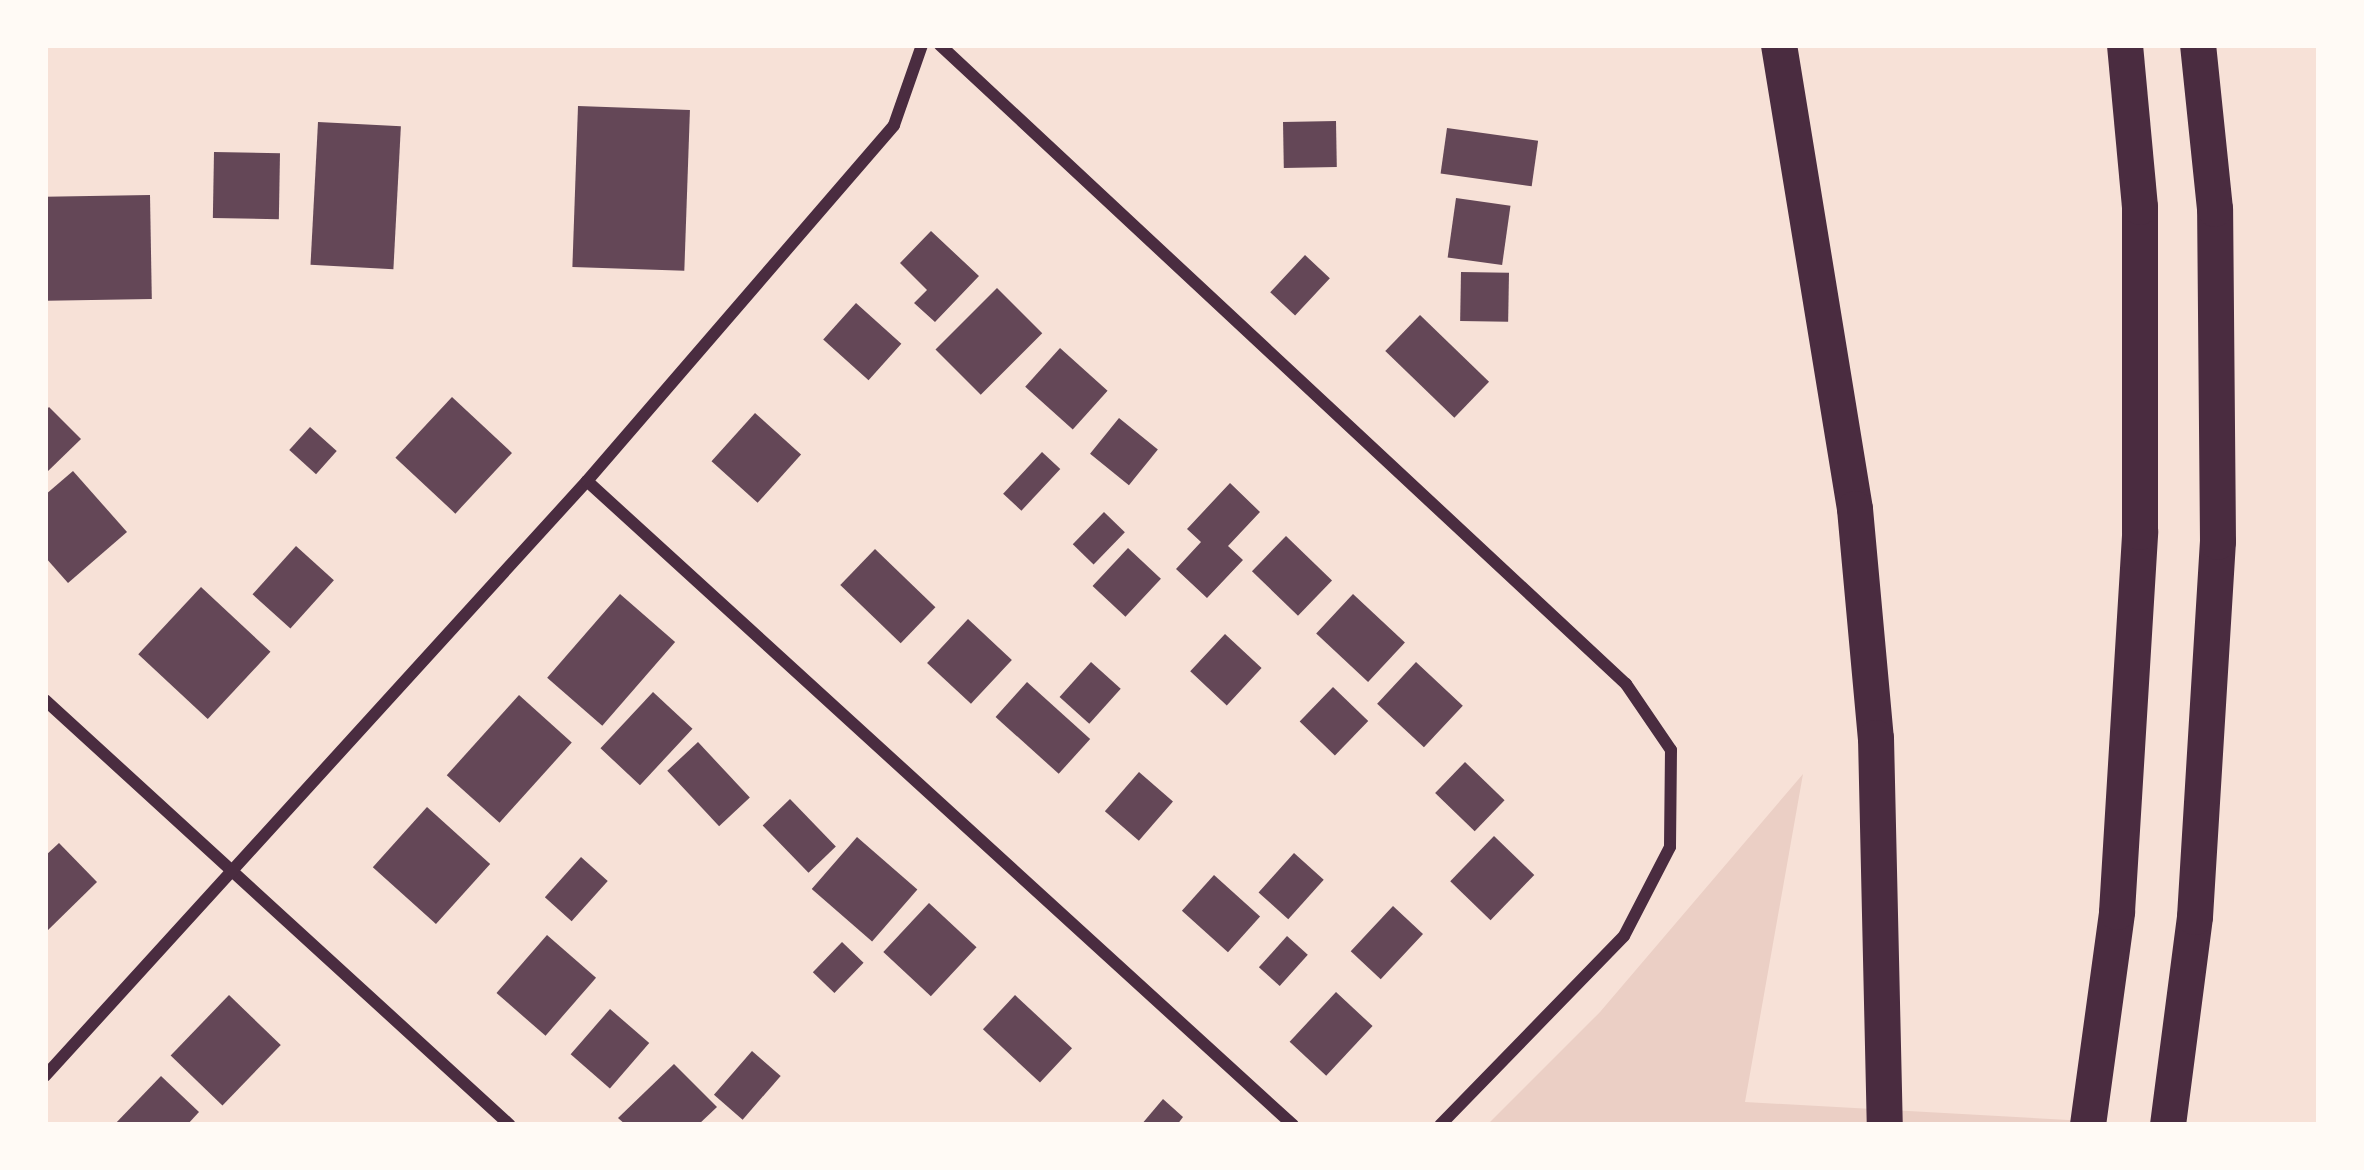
<!DOCTYPE html>
<html>
<head>
<meta charset="utf-8">
<style>
  body { margin:0 }
  #map { position:relative; width:2364px; height:1170px; overflow:hidden; background:#f7e1d7; font-family:Barlow,sans-serif }
  div>[style] { position:absolute }
  .green>* { inset:0; background:#ebcfc5 }
  .building>* { inset:0; background:#644757; transform-origin:0 0 }
  .minor>* { height:12px; margin:-6px; padding:0 6px; transform-origin:6px; border-radius:6px; background:#4a2c40 }
  .motorway>* { height:36px; margin:-18px; padding:0 18px; transform-origin:18px; border-radius:18px; background:#4a2c40 }
  span { translate:-50% -50%; white-space:nowrap; text-align:center; line-height:1.15; -webkit-text-stroke:9px #fffaf5; paint-order:stroke }
  .frame { position:absolute; inset:0; border:48px solid #fffaf5; pointer-events:none }
</style>
</head>
<body>
<div id="map">
  <div class="green">
    <i style="clip-path:polygon(1803px 774px,1745px 1102px,2160px 1125px,1487px 1125px,1600px 1012px)"></i>
  </div>
  <div class="building">
    <i style="left:578px;top:106px;width:112px;height:161px;rotate:2deg"></i>
    <i style="left:1336px;top:121px;width:46px;height:53px;rotate:89deg"></i>
    <i style="left:318px;top:122px;width:83px;height:143px;rotate:3deg"></i>
    <i style="left:1447px;top:128px;width:92px;height:46px;rotate:8deg"></i>
    <i style="left:214px;top:152px;width:66px;height:66px;rotate:1deg"></i>
    <i style="left:150px;top:195px;width:104px;height:105px;rotate:89deg"></i>
    <i style="left:1456px;top:198px;width:55px;height:60px;rotate:8deg"></i>
    <i style="clip-path:polygon(931px 231px,979px 276px,935px 322px,914px 303px,927px 290px,900px 263px)"></i>
    <i style="left:1305px;top:255px;width:34px;height:51px;rotate:43deg"></i>
    <i style="left:1461px;top:272px;width:48px;height:49px;rotate:1deg"></i>
    <i style="left:997px;top:288px;width:64px;height:87px;rotate:45deg"></i>
    <i style="left:856px;top:303px;width:61px;height:49px;rotate:42deg"></i>
    <i style="left:1420px;top:315px;width:96px;height:50px;rotate:44deg"></i>
    <i style="left:1060px;top:348px;width:64px;height:52px;rotate:42deg"></i>
    <i style="left:452px;top:397px;width:82px;height:83px;rotate:43deg"></i>
    <i style="clip-path:polygon(49px 407px,81px 439px,45px 474px,45px 411px)"></i>
    <i style="left:755px;top:413px;width:62px;height:65px;rotate:42deg"></i>
    <i style="left:1119px;top:418px;width:50px;height:46px;rotate:39deg"></i>
    <i style="left:310px;top:427px;width:36px;height:31px;rotate:42deg"></i>
    <i style="left:1042px;top:452px;width:25px;height:57px;rotate:43deg"></i>
    <i style="clip-path:polygon(73px 471px,127px 532px,68px 583px,45px 557px,45px 495px)"></i>
    <i style="clip-path:polygon(1230px 483px,1260px 512px,1228px 546px,1243px 560px,1207px 598px,1176px 569px,1201px 542px,1187px 529px)"></i>
    <i style="left:1104px;top:512px;width:29px;height:45px;rotate:44deg"></i>
    <i style="left:1286px;top:536px;width:64px;height:49px;rotate:44deg"></i>
    <i style="left:296px;top:546px;width:51px;height:65px;rotate:42deg"></i>
    <i style="left:1128px;top:548px;width:45px;height:52px;rotate:43deg"></i>
    <i style="left:875px;top:549px;width:84px;height:50px;rotate:44deg"></i>
    <i style="left:201px;top:587px;width:95px;height:92px;rotate:43deg"></i>
    <i style="left:620px;top:594px;width:73px;height:111px;rotate:41deg"></i>
    <i style="left:1353px;top:594px;width:71px;height:54px;rotate:43deg"></i>
    <i style="left:968px;top:619px;width:60px;height:60px;rotate:43deg"></i>
    <i style="left:1225px;top:634px;width:50px;height:51px;rotate:43deg"></i>
    <i style="left:1091px;top:662px;width:40px;height:47px;rotate:42deg"></i>
    <i style="left:1416px;top:662px;width:64px;height:57px;rotate:43deg"></i>
    <i style="left:1027px;top:682px;width:85px;height:47px;rotate:42deg"></i>
    <i style="left:1333px;top:687px;width:49px;height:48px;rotate:44deg"></i>
    <i style="left:653px;top:692px;width:54px;height:77px;rotate:43deg"></i>
    <i style="left:519px;top:695px;width:71px;height:108px;rotate:42deg"></i>
    <i style="left:698px;top:742px;width:76px;height:42px;rotate:47deg"></i>
    <i style="left:1465px;top:762px;width:55px;height:43px;rotate:44deg"></i>
    <i style="left:1139px;top:772px;width:45px;height:52px;rotate:41deg"></i>
    <i style="left:790px;top:799px;width:66px;height:38px;rotate:46deg"></i>
    <i style="left:427px;top:807px;width:85px;height:81px;rotate:42deg"></i>
    <i style="left:1494px;top:836px;width:56px;height:63px;rotate:44deg"></i>
    <i style="left:857px;top:837px;width:80px;height:69px;rotate:41deg"></i>
    <i style="clip-path:polygon(59px 843px,97px 882px,45px 933px,45px 856px)"></i>
    <i style="left:1294px;top:853px;width:40px;height:53px;rotate:42deg"></i>
    <i style="left:581px;top:857px;width:36px;height:54px;rotate:42deg"></i>
    <i style="left:1214px;top:875px;width:62px;height:48px;rotate:42deg"></i>
    <i style="left:929px;top:903px;width:65px;height:67px;rotate:43deg"></i>
    <i style="left:1393px;top:906px;width:41px;height:62px;rotate:43deg"></i>
    <i style="left:547px;top:935px;width:65px;height:77px;rotate:41deg"></i>
    <i style="left:1287px;top:936px;width:28px;height:42px;rotate:42deg"></i>
    <i style="left:842px;top:942px;width:30px;height:42px;rotate:44deg"></i>
    <i style="left:1336px;top:992px;width:50px;height:68px;rotate:43deg"></i>
    <i style="left:229px;top:995px;width:72px;height:84px;rotate:44deg"></i>
    <i style="left:1015px;top:995px;width:78px;height:47px;rotate:43deg"></i>
    <i style="left:610px;top:1009px;width:52px;height:60px;rotate:41deg"></i>
    <i style="left:752px;top:1051px;width:38px;height:58px;rotate:41deg"></i>
    <i style="clip-path:polygon(674px 1064px,717px 1107px,698px 1125px,626px 1125px,618px 1118px)"></i>
    <i style="clip-path:polygon(161px 1076px,199px 1112px,187px 1125px,114px 1125px)"></i>
    <i style="clip-path:polygon(1163px 1099px,1183px 1117px,1177px 1125px,1141px 1125px)"></i>
  </div>
  <div class="minor">
    <i style="left:940px;top:45px;width:938px;rotate:42.97deg"></i>
    <i style="left:1626px;top:684px;width:80px;rotate:55.7deg"></i>
    <i style="left:1671px;top:750px;width:97px;rotate:90.6deg"></i>
    <i style="left:1670px;top:847px;width:100px;rotate:117.3deg"></i>
    <i style="left:1624px;top:936px;width:264px;rotate:134.2deg"></i>
    <i style="left:587px;top:481px;width:956px;rotate:42.37deg"></i>
    <i style="left:45px;top:700px;width:630px;rotate:42.43deg"></i>
    <i style="left:45px;top:1076px;width:805px;rotate:-47.67deg"></i>
    <i style="left:587px;top:481px;width:470px;rotate:-49.2deg"></i>
    <i style="left:894px;top:125px;width:85px;rotate:-70.7deg"></i>
  </div>
  <div class="motorway">
    <i style="left:1779px;top:45px;width:470px;rotate:80.7deg"></i>
    <i style="left:1855px;top:509px;width:230px;rotate:84.8deg"></i>
    <i style="left:1876px;top:738px;width:387px;rotate:88.7deg"></i>
    <i style="left:2088px;top:1125px;width:215px;rotate:-82.2deg"></i>
    <i style="left:2117px;top:912px;width:381px;rotate:-86.5deg"></i>
    <i style="left:2140px;top:532px;width:325px;rotate:-90deg"></i>
    <i style="left:2140px;top:207px;width:163px;rotate:-95.3deg"></i>
    <i style="left:2168px;top:1125px;width:210px;rotate:-82.6deg"></i>
    <i style="left:2195px;top:917px;width:376px;rotate:-86.5deg"></i>
    <i style="left:2218px;top:542px;width:333px;rotate:-90.5deg"></i>
    <i style="left:2215px;top:209px;width:165px;rotate:-95.9deg"></i>
  </div>
  <div class="frame"></div>
</div>
</body>
</html>
